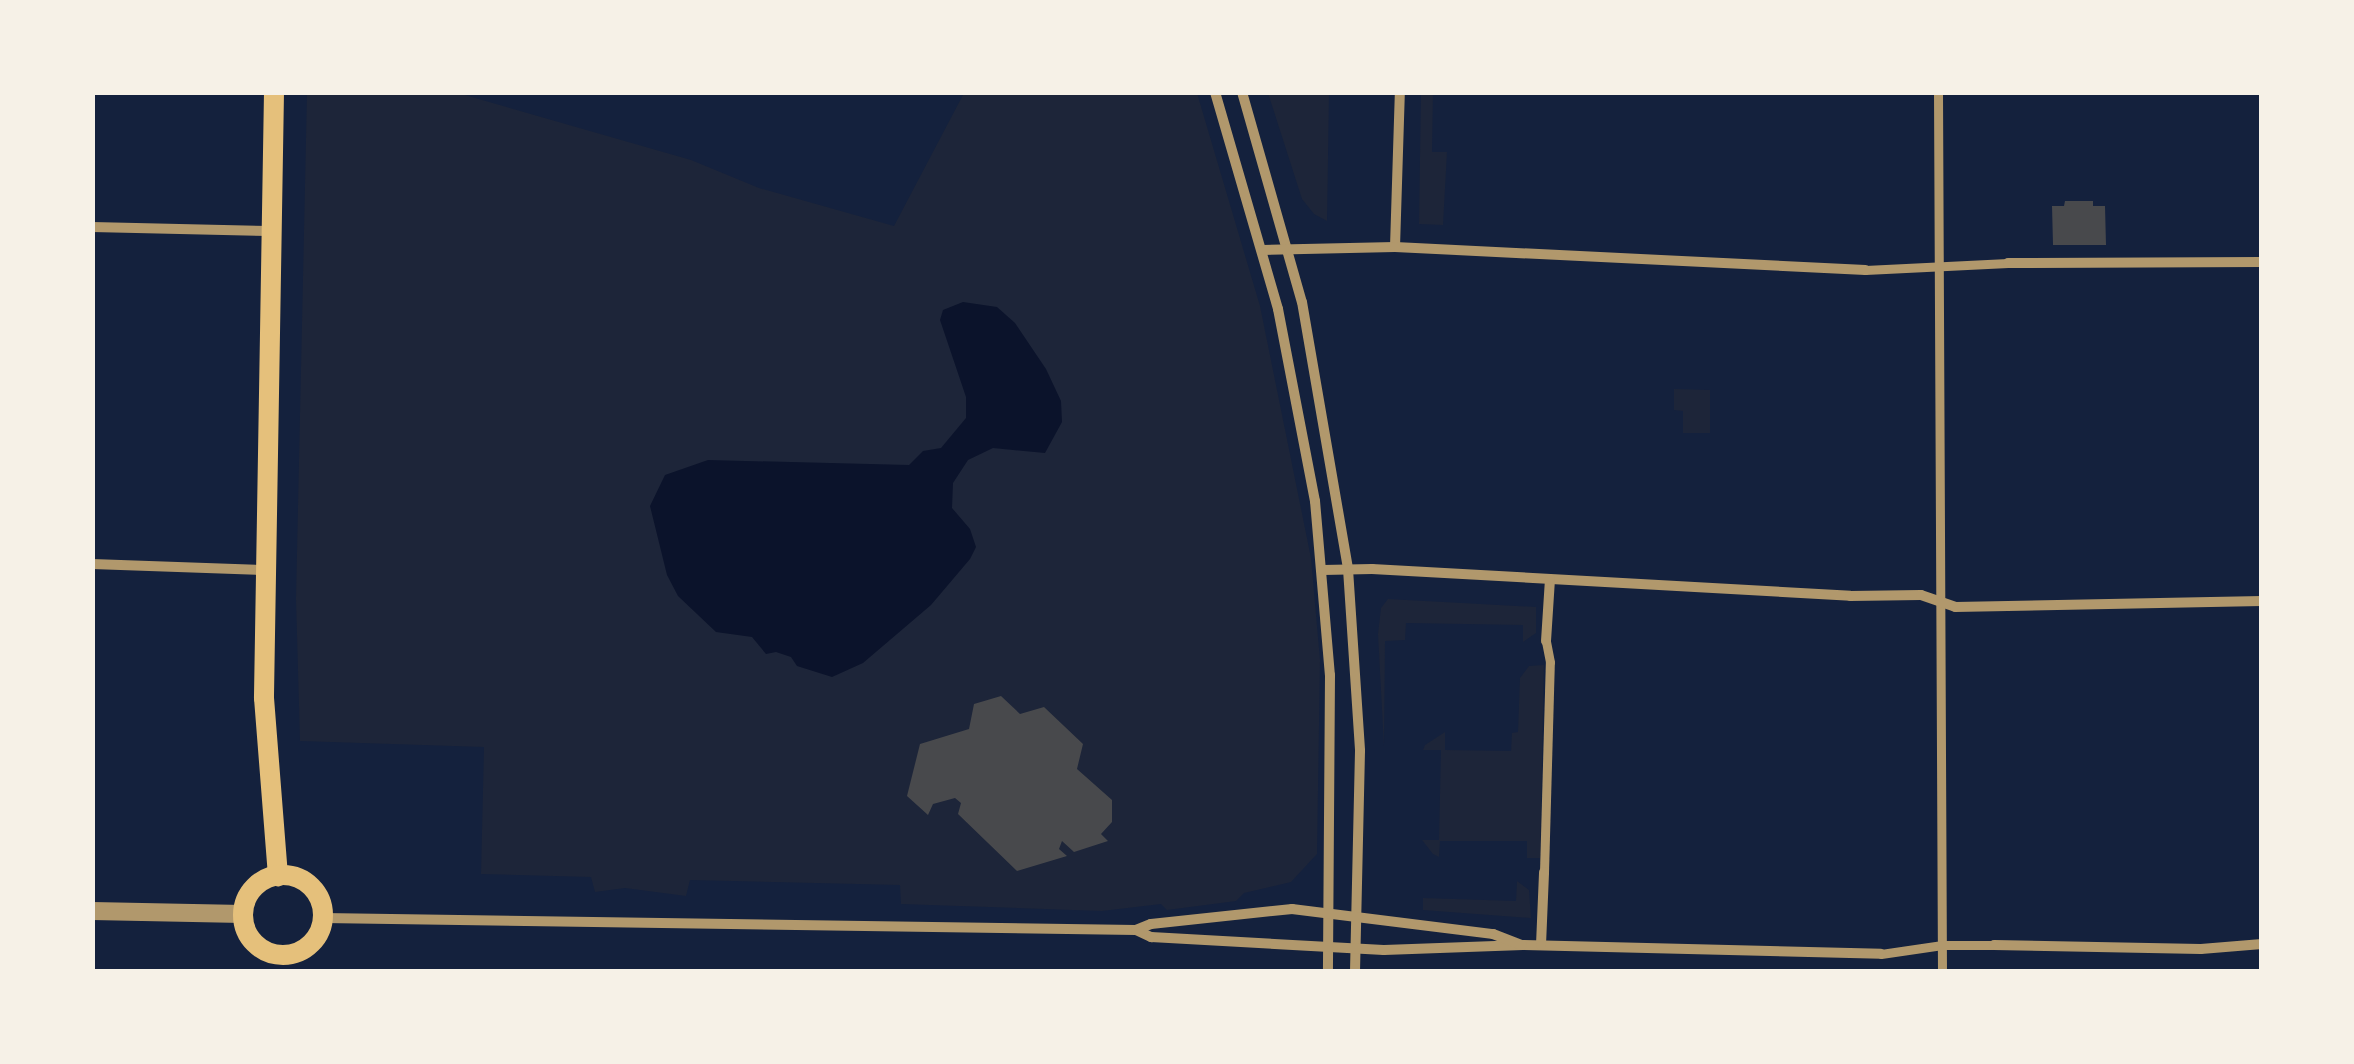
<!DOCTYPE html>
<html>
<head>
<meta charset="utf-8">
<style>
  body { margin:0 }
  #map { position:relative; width:2354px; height:1064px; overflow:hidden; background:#14213d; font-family:"Alegreya Sans",sans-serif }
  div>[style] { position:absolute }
  .green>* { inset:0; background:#1d2539 }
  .water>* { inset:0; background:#0b132b }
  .building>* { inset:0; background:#48494c }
  .pedestrian>* { height:9px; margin:-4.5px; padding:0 4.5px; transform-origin:4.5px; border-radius:4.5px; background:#b1986c }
  .minor>* { height:10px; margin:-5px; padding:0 5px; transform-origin:5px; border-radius:5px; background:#b1986c }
  .tertiary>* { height:18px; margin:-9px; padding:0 9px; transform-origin:9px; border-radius:9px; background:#b1986c }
  .secondary>* { height:20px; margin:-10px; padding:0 10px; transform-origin:10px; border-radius:10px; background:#e5c07b }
  .secondary>.ring { margin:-10px; padding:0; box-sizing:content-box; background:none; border:20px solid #e5c07b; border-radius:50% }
  span { translate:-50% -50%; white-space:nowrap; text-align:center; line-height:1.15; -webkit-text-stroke:8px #f6f1e7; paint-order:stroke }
  .frame { position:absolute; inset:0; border:95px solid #f6f1e7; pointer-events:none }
</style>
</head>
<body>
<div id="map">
  <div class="green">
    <i style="clip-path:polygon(307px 93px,458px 93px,691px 160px,759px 188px,894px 226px,964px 93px,1197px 93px,1260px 306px,1311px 558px,1320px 660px,1317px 854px,1291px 882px,1244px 893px,1236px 901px,1167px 910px,1161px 904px,1102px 911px,901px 904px,900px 885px,690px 880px,686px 896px,625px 888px,595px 892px,591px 877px,481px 874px,484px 747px,300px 741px,296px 599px)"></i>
    <i style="clip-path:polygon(1268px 93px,1329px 93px,1327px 221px,1314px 214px,1302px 199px)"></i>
    <i style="clip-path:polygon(1421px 93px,1433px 93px,1432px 152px,1447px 152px,1443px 225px,1419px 224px)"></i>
    <i style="clip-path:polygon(1674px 389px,1710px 390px,1710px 433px,1683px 433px,1683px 411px,1674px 410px)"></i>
    <i style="clip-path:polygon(1388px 599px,1536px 607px,1536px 633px,1523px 642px,1523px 625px,1406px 623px,1405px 640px,1385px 641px,1384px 747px,1378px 634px,1381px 608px)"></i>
    <i style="clip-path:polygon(1544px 665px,1540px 858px,1527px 858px,1527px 841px,1440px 841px,1439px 857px,1433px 854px,1422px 840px,1439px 840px,1441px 750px,1423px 750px,1425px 745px,1445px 732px,1445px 750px,1511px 751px,1512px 733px,1518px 732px,1520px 678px,1529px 666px)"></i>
    <i style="clip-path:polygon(1517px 881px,1529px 890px,1531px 918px,1423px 910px,1423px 898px,1516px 901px)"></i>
  </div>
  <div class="water">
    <i style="clip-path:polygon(963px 302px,997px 307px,1015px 323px,1046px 369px,1061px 401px,1062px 422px,1045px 453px,993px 448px,968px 460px,953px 483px,952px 508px,970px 529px,976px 547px,970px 559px,931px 605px,863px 663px,832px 677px,797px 666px,791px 657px,776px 652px,766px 654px,752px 637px,716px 632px,678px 596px,667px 575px,650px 506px,665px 475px,708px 460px,909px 465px,923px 451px,941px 448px,966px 418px,966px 397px,940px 320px,943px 310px)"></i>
  </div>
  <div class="building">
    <i style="clip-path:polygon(2065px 201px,2093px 201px,2093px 206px,2105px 206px,2106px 245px,2053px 245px,2052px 206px,2064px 206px)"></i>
    <i style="clip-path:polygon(1001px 696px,1020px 714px,1044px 707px,1083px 744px,1077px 769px,1112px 800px,1112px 822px,1101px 834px,1108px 841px,1074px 852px,1062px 841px,1059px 849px,1067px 856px,1017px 871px,958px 814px,961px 803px,955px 798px,933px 804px,928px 815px,907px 796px,920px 744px,969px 729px,974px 704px)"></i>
  </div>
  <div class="pedestrian">
    <i style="left:1938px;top:92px;width:880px;rotate:89.74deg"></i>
    <i style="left:1865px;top:270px;width:143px;rotate:-2.8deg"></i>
    <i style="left:1544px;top:872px;width:210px;rotate:-88.4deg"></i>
    <i style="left:1550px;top:662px;width:21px;rotate:-101deg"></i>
    <i style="left:1881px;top:954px;width:62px;rotate:-8.4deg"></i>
    <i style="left:1942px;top:945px;width:52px"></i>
  </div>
  <div class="minor">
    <i style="left:1215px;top:92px;width:226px;rotate:73.8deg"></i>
    <i style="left:1278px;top:309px;width:196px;rotate:79.1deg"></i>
    <i style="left:1315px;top:501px;width:175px;rotate:85.1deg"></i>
    <i style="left:1330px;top:675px;width:297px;rotate:90.4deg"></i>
    <i style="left:1242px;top:92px;width:218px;rotate:74.1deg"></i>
    <i style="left:1302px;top:302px;width:271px;rotate:80.2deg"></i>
    <i style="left:1348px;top:569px;width:182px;rotate:86.2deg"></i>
    <i style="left:1360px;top:751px;width:221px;rotate:91.3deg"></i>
    <i style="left:92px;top:227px;width:178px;rotate:1.3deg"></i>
    <i style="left:1395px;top:247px;width:155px;rotate:-88.2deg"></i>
    <i style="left:1263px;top:250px;width:132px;rotate:-1.3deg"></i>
    <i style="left:1395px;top:247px;width:471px;rotate:2.8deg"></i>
    <i style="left:2008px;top:263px;width:254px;rotate:-0.2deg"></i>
    <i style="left:92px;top:564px;width:173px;rotate:2deg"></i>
    <i style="left:1323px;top:570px;width:49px;rotate:-1.2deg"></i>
    <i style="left:1372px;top:569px;width:479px;rotate:3.2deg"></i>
    <i style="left:1850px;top:596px;width:71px;rotate:-0.8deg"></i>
    <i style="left:1921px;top:595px;width:36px;rotate:19deg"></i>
    <i style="left:1955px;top:607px;width:307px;rotate:-1.1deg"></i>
    <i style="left:1546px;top:641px;width:62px;rotate:-86.3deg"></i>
    <i style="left:323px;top:918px;width:813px;rotate:0.85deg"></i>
    <i style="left:1136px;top:930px;width:17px;rotate:25deg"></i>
    <i style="left:1151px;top:937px;width:233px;rotate:3.2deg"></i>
    <i style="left:1384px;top:950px;width:139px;rotate:-2.1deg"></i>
    <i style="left:1523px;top:945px;width:358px;rotate:1.4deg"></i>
    <i style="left:1136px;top:930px;width:16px;rotate:-22deg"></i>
    <i style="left:1151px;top:924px;width:142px;rotate:-6.1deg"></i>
    <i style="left:1292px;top:909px;width:203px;rotate:7.1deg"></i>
    <i style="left:1493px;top:934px;width:31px;rotate:21deg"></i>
    <i style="left:1541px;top:945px;width:73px;rotate:-87.6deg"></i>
    <i style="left:1994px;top:945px;width:207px;rotate:1.1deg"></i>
    <i style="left:2201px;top:949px;width:61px;rotate:-4.7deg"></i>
  </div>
  <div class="tertiary">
    <i style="left:92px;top:911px;width:151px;rotate:1.1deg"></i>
  </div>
  <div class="secondary">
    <i style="left:274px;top:92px;width:606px;rotate:90.95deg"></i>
    <i style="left:264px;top:698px;width:179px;rotate:85.5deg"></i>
    <i class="ring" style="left:243px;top:875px;width:60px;height:60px"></i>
  </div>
  <div class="frame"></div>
</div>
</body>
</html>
